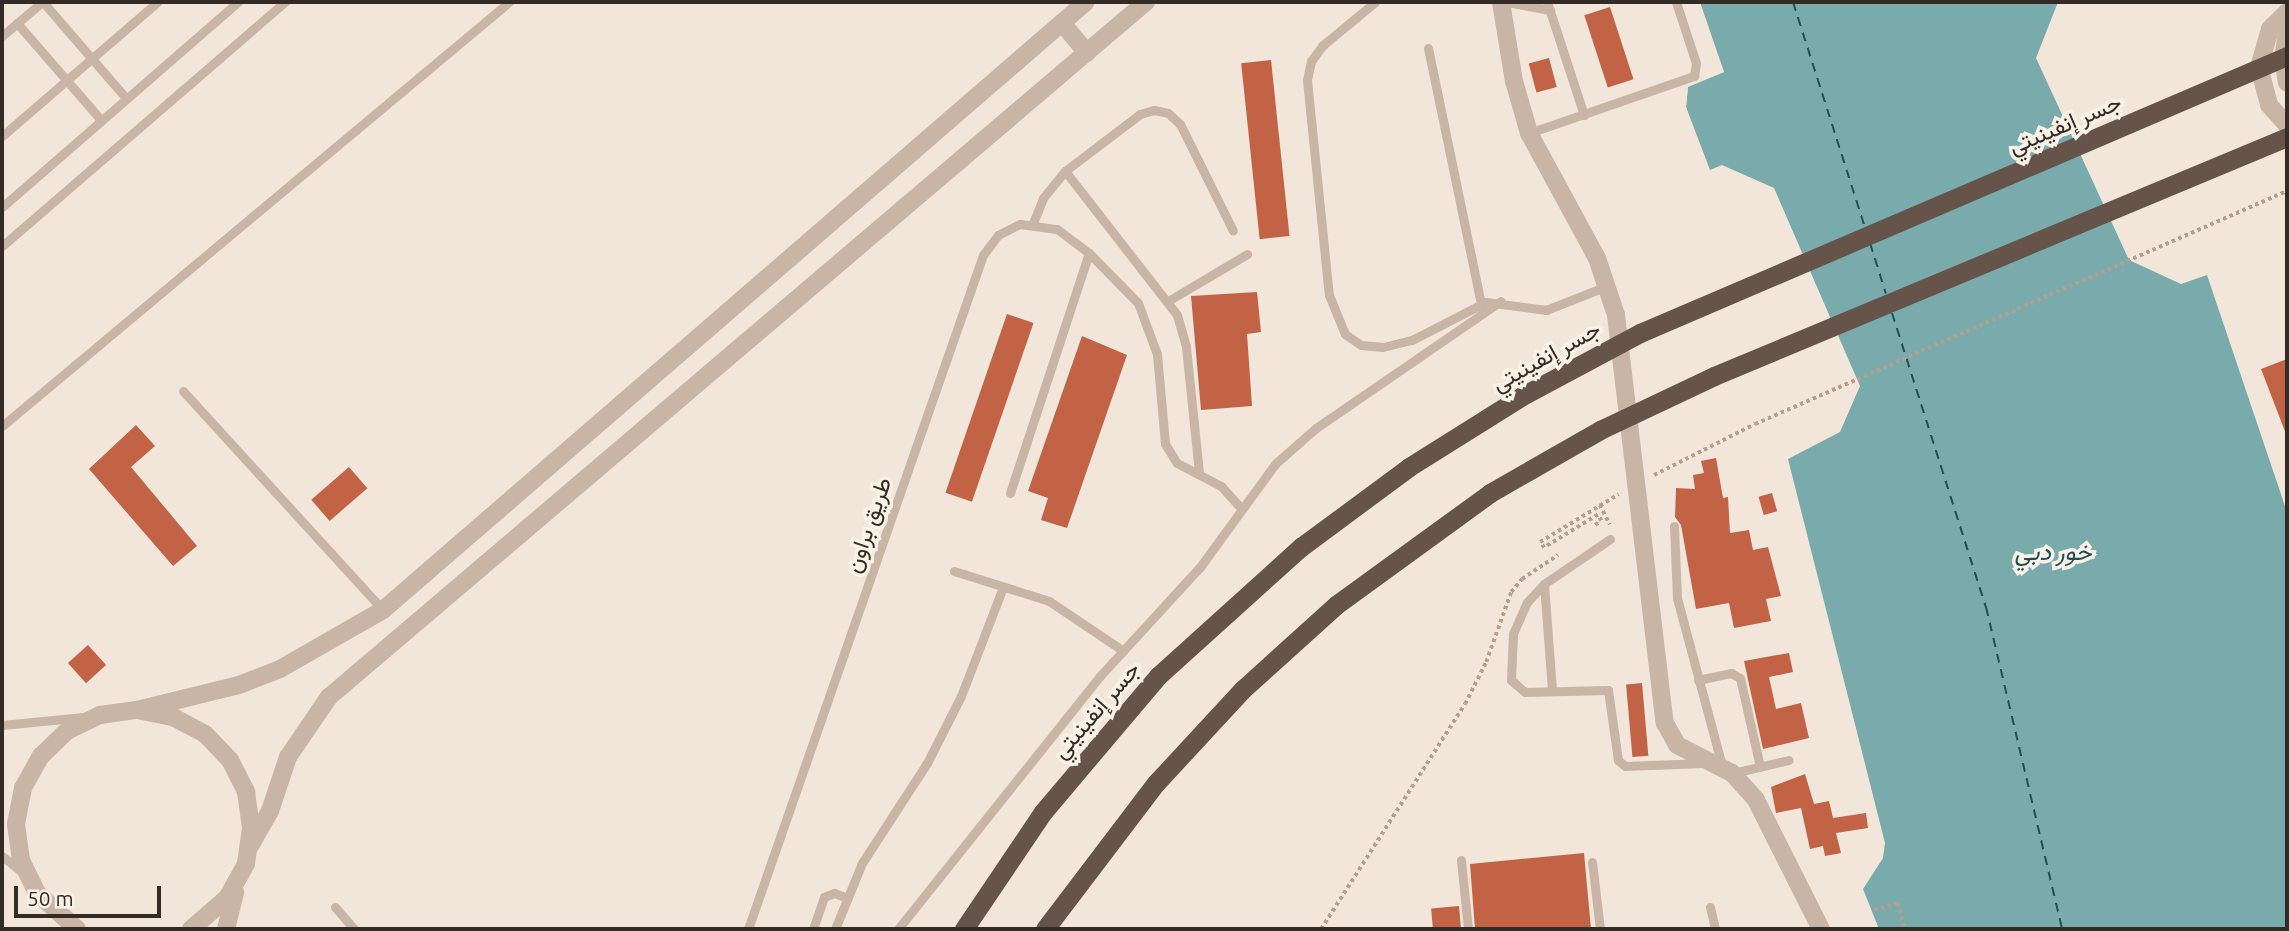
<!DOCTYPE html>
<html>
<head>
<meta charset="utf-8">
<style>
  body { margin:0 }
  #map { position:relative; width:2289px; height:931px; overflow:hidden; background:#f1e6d9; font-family:Ubuntu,Vazirmatn,sans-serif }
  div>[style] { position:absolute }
  .water>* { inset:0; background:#79abad }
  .pier>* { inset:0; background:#f1e6d9 }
  .ferry>* { height:2px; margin-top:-1px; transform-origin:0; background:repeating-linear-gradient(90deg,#1d5155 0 9px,transparent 0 16px) }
  .building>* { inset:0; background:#c36345; transform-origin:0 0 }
  .path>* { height:3.5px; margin-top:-1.75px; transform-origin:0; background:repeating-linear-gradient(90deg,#b49f90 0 3.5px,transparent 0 7px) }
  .service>* { height:9px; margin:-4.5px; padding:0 4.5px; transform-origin:4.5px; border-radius:4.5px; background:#c8b5a6 }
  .minor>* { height:18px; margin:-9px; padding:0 9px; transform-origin:9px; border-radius:9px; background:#c8b5a6 }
  .tertiary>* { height:18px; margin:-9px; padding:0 9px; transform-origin:9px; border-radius:9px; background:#c8b5a6 }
  .trunk>* { height:19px; margin:-9.5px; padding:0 9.5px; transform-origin:9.5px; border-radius:9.5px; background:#66544b }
  span { translate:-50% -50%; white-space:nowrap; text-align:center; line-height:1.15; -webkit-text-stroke:7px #f9f0e6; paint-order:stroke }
  .street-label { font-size:23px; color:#342b27 }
  .water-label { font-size:24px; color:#1d5155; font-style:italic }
  .frame { position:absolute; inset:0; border:4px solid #342b27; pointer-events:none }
  .scale { position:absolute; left:14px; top:886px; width:147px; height:32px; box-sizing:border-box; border:4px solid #342b27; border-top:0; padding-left:9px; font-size:21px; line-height:24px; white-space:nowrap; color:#342b27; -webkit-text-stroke:5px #f9f0e6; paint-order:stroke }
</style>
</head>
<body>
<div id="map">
  <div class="water">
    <i style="clip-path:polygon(1700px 2px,2058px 2px,2036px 58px,2129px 260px,2181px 284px,2207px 275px,2287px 512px,2287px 929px,1879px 929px,1863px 889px,1883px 858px,1885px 843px,1788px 459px,1840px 432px,1860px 386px,1774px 188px,1722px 165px,1710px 170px,1686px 107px,1688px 86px,1724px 72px)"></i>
  </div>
  <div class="pier">
    <i style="clip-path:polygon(1696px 2px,1724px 72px,1688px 87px,1686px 107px,1706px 171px,1683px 107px,1686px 84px,1719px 70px)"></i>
  </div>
  <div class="ferry">
    <i style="left:1793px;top:2px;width:237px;rotate:72.3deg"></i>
    <i style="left:1870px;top:243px;width:53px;rotate:72.6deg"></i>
    <i style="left:1892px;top:313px;width:309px;rotate:72.3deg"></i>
    <i style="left:1986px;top:607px;width:331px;rotate:76.7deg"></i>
  </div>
  <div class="building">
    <i style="left:1610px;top:7px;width:76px;height:27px;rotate:72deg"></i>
    <i style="left:1549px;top:58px;width:30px;height:21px;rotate:75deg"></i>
    <i style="left:1271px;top:60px;width:177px;height:30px;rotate:84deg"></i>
    <i style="clip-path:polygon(1257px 292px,1261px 332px,1247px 334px,1252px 406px,1201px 410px,1191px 296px)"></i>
    <i style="left:1007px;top:314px;width:28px;height:189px;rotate:19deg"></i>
    <i style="clip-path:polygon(1082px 336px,1127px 355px,1067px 528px,1041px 520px,1048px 498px,1028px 491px)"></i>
    <i style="clip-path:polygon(2287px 359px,2287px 434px,2286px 434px,2261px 369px)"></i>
    <i style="clip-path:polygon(136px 425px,155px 446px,131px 467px,197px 546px,173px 566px,89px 469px)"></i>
    <i style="clip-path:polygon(1716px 458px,1723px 498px,1728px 497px,1730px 533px,1749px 530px,1753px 550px,1768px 547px,1781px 596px,1766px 599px,1771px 621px,1734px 628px,1729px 603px,1696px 609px,1681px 525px,1675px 517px,1676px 488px,1695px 489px,1693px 475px,1704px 473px,1701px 461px)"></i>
    <i style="left:349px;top:467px;width:28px;height:50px;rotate:49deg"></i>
    <i style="left:1772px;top:493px;width:19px;height:14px;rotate:74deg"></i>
    <i style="left:88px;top:645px;width:27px;height:27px;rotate:48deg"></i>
    <i style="clip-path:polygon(1789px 653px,1793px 672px,1769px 677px,1776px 709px,1801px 703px,1809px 738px,1763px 749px,1744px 661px)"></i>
    <i style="left:1642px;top:683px;width:73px;height:16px;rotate:85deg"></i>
    <i style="clip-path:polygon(1805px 774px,1814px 804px,1829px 801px,1833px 818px,1866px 813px,1868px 828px,1836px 833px,1841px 853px,1825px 856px,1823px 846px,1810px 849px,1801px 808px,1776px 813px,1771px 787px)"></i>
    <i style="clip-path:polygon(1584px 853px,1591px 929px,1475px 929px,1470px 864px)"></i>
    <i style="left:1459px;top:906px;width:23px;height:28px;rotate:85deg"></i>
  </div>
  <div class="path">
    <i style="left:1654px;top:475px;width:113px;rotate:-26.8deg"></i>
    <i style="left:1755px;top:424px;width:581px;rotate:-23.65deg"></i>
    <i style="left:1600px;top:505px;width:22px;rotate:63deg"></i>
    <i style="left:1595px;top:525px;width:7px;rotate:-34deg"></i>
    <i style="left:1601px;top:521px;width:7px;rotate:-117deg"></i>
    <i style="left:1598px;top:515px;width:63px;rotate:148.6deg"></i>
    <i style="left:1544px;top:548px;width:7px;rotate:-124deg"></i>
    <i style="left:1540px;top:542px;width:92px;rotate:-31.3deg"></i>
    <i style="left:1874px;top:910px;width:25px;rotate:-16deg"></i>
    <i style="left:1898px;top:903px;width:27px;rotate:75deg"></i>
    <i style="left:1321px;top:929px;width:267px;rotate:-57.4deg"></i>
    <i style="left:1465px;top:704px;width:47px;rotate:-63.4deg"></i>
    <i style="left:1486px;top:662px;width:74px;rotate:-70.3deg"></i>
    <i style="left:1511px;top:592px;width:17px;rotate:-50deg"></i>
    <i style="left:1522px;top:579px;width:43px;rotate:-33.7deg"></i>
  </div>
  <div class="service">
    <i style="left:43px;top:2px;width:127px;rotate:49.2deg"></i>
    <i style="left:1375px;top:2px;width:69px;rotate:140.3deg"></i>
    <i style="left:1322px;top:46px;width:19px;rotate:126deg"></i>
    <i style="left:1311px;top:61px;width:19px;rotate:102deg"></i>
    <i style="left:1307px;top:80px;width:216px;rotate:84.2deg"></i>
    <i style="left:1329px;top:295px;width:42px;rotate:67.7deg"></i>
    <i style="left:1345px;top:334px;width:19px;rotate:35deg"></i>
    <i style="left:1361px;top:345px;width:22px;rotate:5deg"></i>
    <i style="left:1383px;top:347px;width:30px;rotate:-14deg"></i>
    <i style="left:1412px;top:340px;width:83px;rotate:-27.2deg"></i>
    <i style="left:1486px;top:302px;width:61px;rotate:7.6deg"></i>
    <i style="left:1546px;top:310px;width:66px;rotate:-21.5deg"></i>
    <i style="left:1507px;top:2px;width:44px;rotate:10.5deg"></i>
    <i style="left:1547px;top:2px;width:119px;rotate:71.9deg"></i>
    <i style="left:17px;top:23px;width:128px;rotate:49.1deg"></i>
    <i style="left:2px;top:36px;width:52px;rotate:-40.4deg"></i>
    <i style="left:1428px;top:48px;width:261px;rotate:78.3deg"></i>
    <i style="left:1529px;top:133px;width:175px;rotate:-19.1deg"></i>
    <i style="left:1694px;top:76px;width:13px;rotate:-81deg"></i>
    <i style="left:1696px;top:63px;width:64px;rotate:-108.2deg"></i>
    <i style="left:2px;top:136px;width:205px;rotate:-40.8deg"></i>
    <i style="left:1065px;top:171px;width:182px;rotate:52.1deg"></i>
    <i style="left:1177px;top:315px;width:33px;rotate:74deg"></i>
    <i style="left:1186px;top:347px;width:127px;rotate:84.1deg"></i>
    <i style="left:2px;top:207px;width:313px;rotate:-41deg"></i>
    <i style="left:1033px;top:223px;width:27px;rotate:-68deg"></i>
    <i style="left:1043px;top:198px;width:35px;rotate:-51deg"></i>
    <i style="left:1065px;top:171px;width:94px;rotate:-37.2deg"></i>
    <i style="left:1140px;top:114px;width:15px;rotate:-16deg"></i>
    <i style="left:1154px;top:110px;width:14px;rotate:12deg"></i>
    <i style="left:1168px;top:113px;width:16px;rotate:43deg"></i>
    <i style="left:1180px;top:124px;width:119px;rotate:63.6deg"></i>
    <i style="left:2px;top:246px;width:374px;rotate:-40.8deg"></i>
    <i style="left:1168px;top:301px;width:92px;rotate:-30.7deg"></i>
    <i style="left:183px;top:391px;width:297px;rotate:47.6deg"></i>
    <i style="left:2px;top:426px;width:661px;rotate:-39.91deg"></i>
    <i style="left:1010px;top:493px;width:253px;rotate:-71.8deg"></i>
    <i style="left:1674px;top:526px;width:72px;rotate:87.6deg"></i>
    <i style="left:1677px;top:598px;width:174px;rotate:75deg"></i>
    <i style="left:1610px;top:539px;width:80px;rotate:145.7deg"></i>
    <i style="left:1544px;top:584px;width:25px;rotate:133deg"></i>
    <i style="left:1527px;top:602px;width:35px;rotate:114deg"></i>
    <i style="left:1513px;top:634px;width:46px;rotate:92.5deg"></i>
    <i style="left:1511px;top:680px;width:18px;rotate:41deg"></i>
    <i style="left:1525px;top:692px;width:83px;rotate:-1.4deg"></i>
    <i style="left:1608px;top:690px;width:71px;rotate:81.9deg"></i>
    <i style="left:1618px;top:760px;width:9px;rotate:41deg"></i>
    <i style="left:1625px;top:766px;width:78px;rotate:-2.2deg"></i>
    <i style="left:954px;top:571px;width:100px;rotate:17.5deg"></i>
    <i style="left:1049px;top:601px;width:88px;rotate:33.9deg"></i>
    <i style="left:1544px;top:584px;width:107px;rotate:85.7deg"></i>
    <i style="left:1698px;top:680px;width:34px;rotate:-12deg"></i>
    <i style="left:1731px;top:673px;width:10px;rotate:29deg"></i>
    <i style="left:1740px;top:678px;width:91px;rotate:77.3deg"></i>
    <i style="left:2px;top:725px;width:82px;rotate:-5.6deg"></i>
    <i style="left:1733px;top:773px;width:57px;rotate:-13.1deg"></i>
    <i style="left:2px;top:856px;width:26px;rotate:39deg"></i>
    <i style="left:1461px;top:860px;width:69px;rotate:84.2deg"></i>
    <i style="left:1592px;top:862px;width:67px;rotate:83.2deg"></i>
    <i style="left:335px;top:907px;width:29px;rotate:49deg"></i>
    <i style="left:1710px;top:907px;width:23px;rotate:77deg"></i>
    <i style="left:748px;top:929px;width:714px;rotate:-70.78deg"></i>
    <i style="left:983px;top:255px;width:25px;rotate:-53deg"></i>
    <i style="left:998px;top:235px;width:25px;rotate:-27deg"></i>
    <i style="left:1020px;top:224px;width:37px;rotate:8deg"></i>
    <i style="left:1057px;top:229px;width:40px;rotate:37deg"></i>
    <i style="left:1089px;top:253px;width:70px;rotate:45.6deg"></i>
    <i style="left:1138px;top:303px;width:54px;rotate:69.6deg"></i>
    <i style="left:1157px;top:354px;width:90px;rotate:84.9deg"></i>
    <i style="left:1165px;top:444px;width:22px;rotate:58deg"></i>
    <i style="left:1177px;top:463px;width:50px;rotate:27.6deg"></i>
    <i style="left:1221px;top:486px;width:28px;rotate:48deg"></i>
    <i style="left:813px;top:929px;width:34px;rotate:-71deg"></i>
    <i style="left:824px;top:897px;width:11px;rotate:-22deg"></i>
    <i style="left:834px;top:893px;width:12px;rotate:20deg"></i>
    <i style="left:835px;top:929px;width:71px;rotate:-67.8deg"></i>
    <i style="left:862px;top:863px;width:119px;rotate:-57deg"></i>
    <i style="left:927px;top:763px;width:75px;rotate:-63.1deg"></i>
    <i style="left:961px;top:696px;width:117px;rotate:-68.9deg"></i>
    <i style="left:898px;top:929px;width:324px;rotate:-51.4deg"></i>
    <i style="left:1100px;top:676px;width:148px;rotate:-47.5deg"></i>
    <i style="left:1200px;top:567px;width:127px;rotate:-53.9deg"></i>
    <i style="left:1275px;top:464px;width:55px;rotate:-41.3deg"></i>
    <i style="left:1316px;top:428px;width:224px;rotate:-34.5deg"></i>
  </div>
  <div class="minor">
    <i style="left:1501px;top:2px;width:80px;rotate:80.7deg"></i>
    <i style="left:1514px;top:81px;width:54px;rotate:73.9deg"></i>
    <i style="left:1529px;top:133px;width:142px;rotate:61.5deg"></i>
    <i style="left:1597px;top:258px;width:60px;rotate:71.6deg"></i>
    <i style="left:1616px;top:315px;width:411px;rotate:83.2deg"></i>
    <i style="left:1665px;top:723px;width:25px;rotate:61deg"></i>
    <i style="left:1677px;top:745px;width:62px;rotate:27deg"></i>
    <i style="left:1732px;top:773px;width:36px;rotate:48deg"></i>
    <i style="left:1756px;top:800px;width:144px;rotate:63.3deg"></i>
    <i style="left:2287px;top:12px;width:24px;rotate:135deg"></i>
    <i style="left:2270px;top:29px;width:40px;rotate:106deg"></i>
    <i style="left:2259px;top:67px;width:39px;rotate:75deg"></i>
    <i style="left:2269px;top:105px;width:27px;rotate:48deg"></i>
    <i style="left:2287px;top:31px;width:27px;rotate:98deg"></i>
    <i style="left:2283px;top:58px;width:25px;rotate:81deg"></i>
  </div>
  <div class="tertiary">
    <i style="left:1062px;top:23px;width:39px;rotate:50deg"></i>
    <i style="left:137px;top:710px;width:105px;rotate:-13.8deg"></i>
    <i style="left:239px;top:685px;width:44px;rotate:-21.3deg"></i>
    <i style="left:280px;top:669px;width:119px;rotate:-29.8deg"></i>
    <i style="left:383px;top:610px;width:929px;rotate:-40.86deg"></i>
    <i style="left:250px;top:846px;width:40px;rotate:-60.3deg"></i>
    <i style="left:270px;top:811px;width:57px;rotate:-71.6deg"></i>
    <i style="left:288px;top:757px;width:73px;rotate:-55.7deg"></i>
    <i style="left:329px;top:697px;width:1073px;rotate:-40.39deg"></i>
    <i style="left:77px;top:929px;width:54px;rotate:-138deg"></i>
    <i style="left:37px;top:893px;width:37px;rotate:-116deg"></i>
    <i style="left:21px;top:860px;width:36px;rotate:-98deg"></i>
    <i style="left:16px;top:824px;width:37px;rotate:-79deg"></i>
    <i style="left:23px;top:788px;width:37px;rotate:-61deg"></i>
    <i style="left:41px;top:756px;width:36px;rotate:-44deg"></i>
    <i style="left:67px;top:731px;width:37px;rotate:-26deg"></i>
    <i style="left:100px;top:715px;width:37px;rotate:-8deg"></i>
    <i style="left:137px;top:710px;width:37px;rotate:11deg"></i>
    <i style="left:173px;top:717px;width:36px;rotate:28deg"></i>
    <i style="left:205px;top:734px;width:36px;rotate:46deg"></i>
    <i style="left:230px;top:760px;width:36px;rotate:63deg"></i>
    <i style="left:246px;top:792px;width:36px;rotate:82deg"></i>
    <i style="left:251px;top:828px;width:36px;rotate:98deg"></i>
    <i style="left:246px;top:864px;width:38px;rotate:119deg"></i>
    <i style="left:228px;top:897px;width:49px;rotate:139.1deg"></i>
    <i style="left:226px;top:929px;width:38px;rotate:-76deg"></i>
  </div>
  <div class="trunk">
    <i style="left:964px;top:929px;width:141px;rotate:-56deg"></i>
    <i style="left:1043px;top:812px;width:178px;rotate:-49.8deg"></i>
    <i style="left:1158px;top:676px;width:193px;rotate:-42.1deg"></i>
    <i style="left:1301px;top:547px;width:134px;rotate:-36.5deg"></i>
    <i style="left:1409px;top:467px;width:133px;rotate:-32.1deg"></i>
    <i style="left:1522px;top:396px;width:134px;rotate:-28.1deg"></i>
    <i style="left:1640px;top:333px;width:704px;rotate:-23.18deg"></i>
    <i style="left:1045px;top:929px;width:183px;rotate:-52.8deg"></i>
    <i style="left:1156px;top:783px;width:127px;rotate:-47.2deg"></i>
    <i style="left:1242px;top:690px;width:127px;rotate:-42.1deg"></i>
    <i style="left:1336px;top:605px;width:190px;rotate:-36deg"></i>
    <i style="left:1490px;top:493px;width:127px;rotate:-29.8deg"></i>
    <i style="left:1600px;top:430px;width:126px;rotate:-25.3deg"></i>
    <i style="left:1714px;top:376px;width:621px;rotate:-22.64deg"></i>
  </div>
  <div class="street-label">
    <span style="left:2065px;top:124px;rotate:-23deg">جسر إنفينيتي</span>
    <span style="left:1546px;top:356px;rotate:-29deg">جسر إنفينيتي</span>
    <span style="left:868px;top:525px;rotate:-71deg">طريق براون</span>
    <span style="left:1096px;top:710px;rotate:-49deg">جسر إنفينيتي</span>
  </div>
  <div class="water-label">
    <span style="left:2053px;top:552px">خور دبي</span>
  </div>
  <div class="frame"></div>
  <div class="scale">50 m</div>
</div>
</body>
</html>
